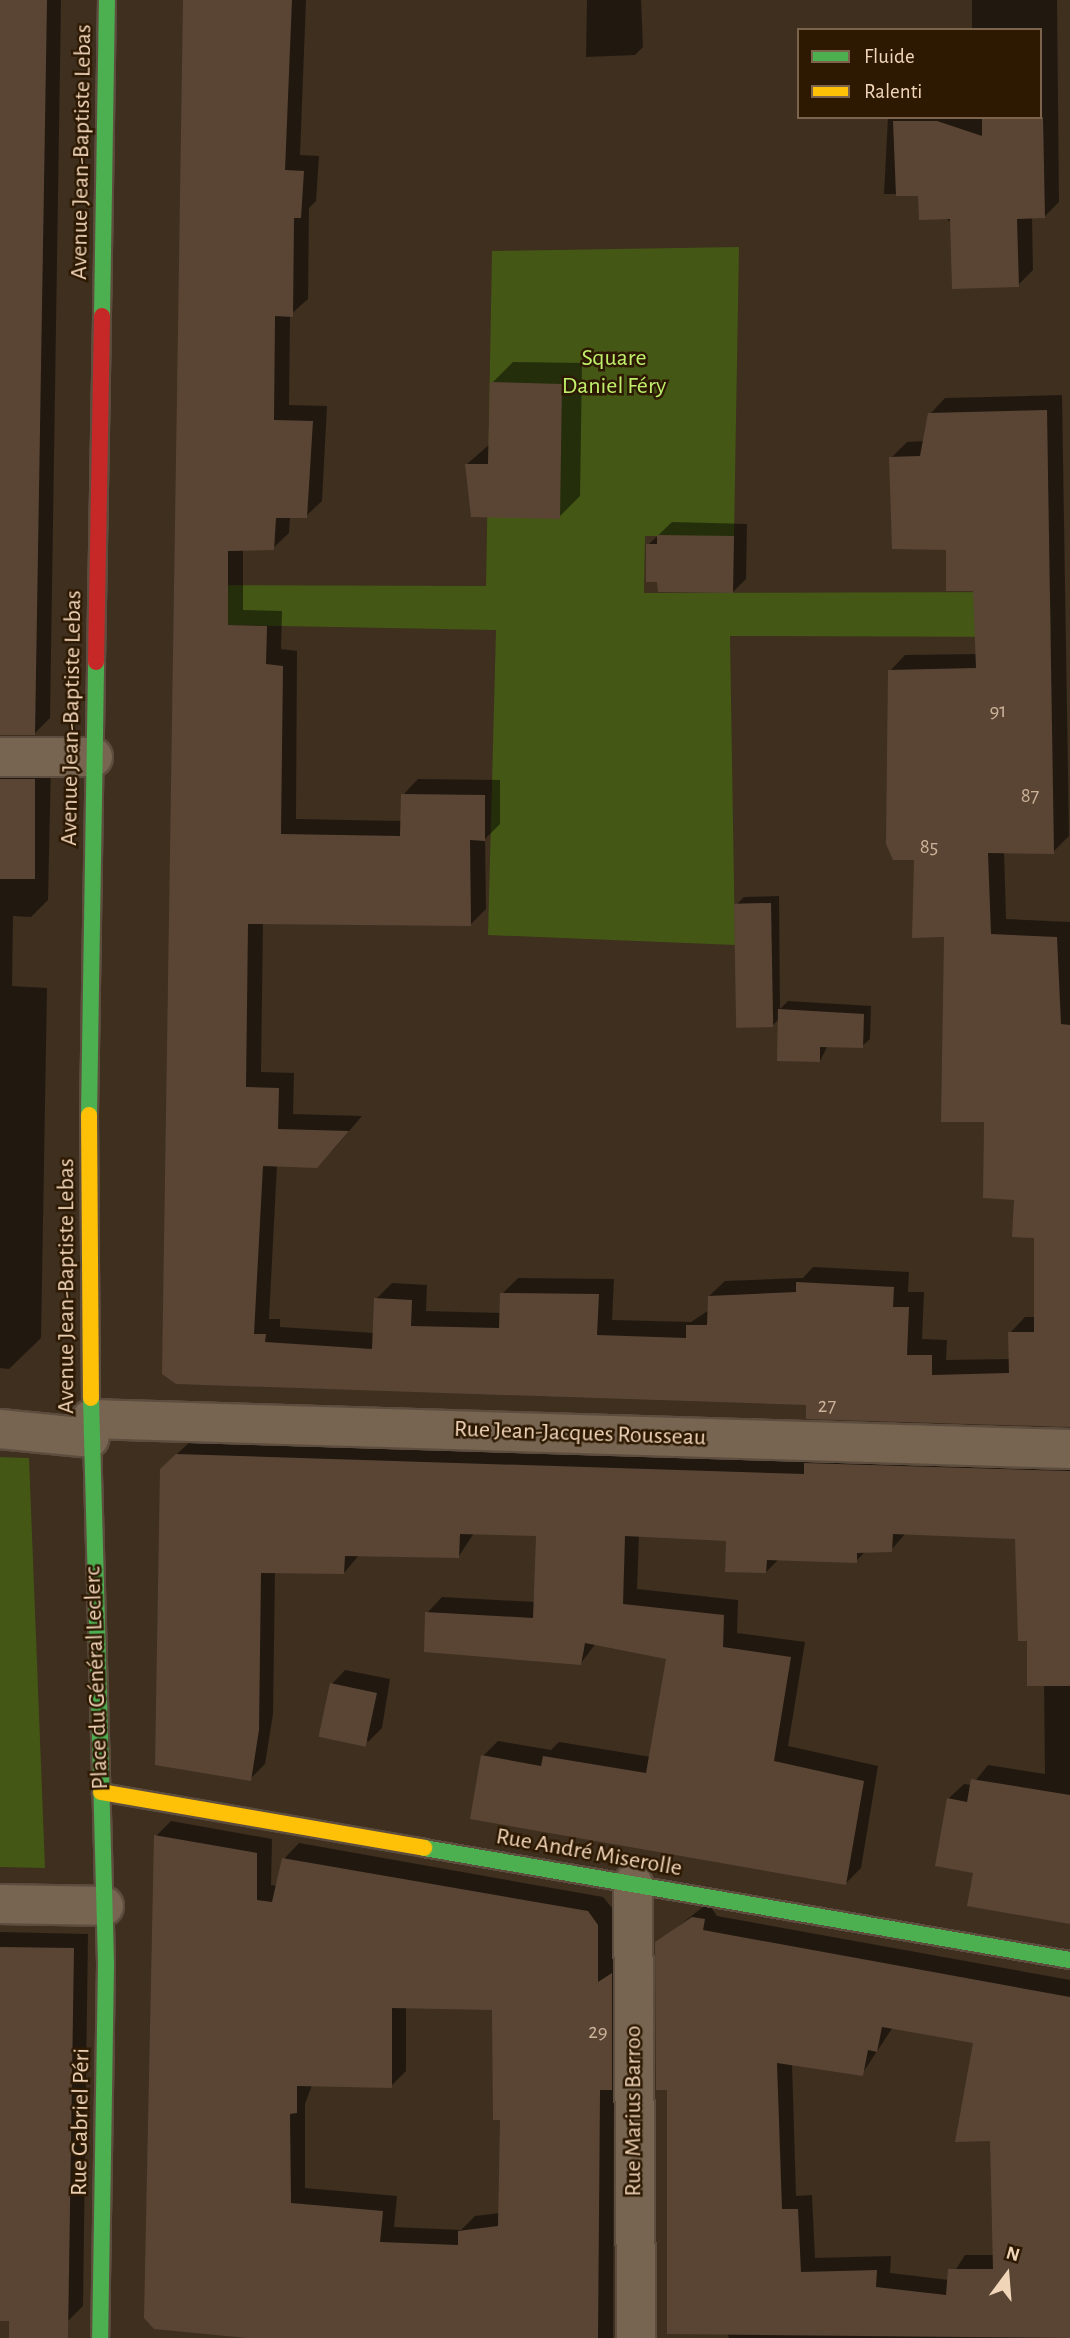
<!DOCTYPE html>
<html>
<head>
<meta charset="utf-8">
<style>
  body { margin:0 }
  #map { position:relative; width:1070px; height:2338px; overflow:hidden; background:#3e2f1f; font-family:"Alegreya Sans",sans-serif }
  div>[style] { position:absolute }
  .green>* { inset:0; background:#445715 }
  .shadow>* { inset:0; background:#0007 }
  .building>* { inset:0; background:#5a4535; transform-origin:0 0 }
  .roads { filter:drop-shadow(2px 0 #5d4d3e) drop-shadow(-2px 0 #5d4d3e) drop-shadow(0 2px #5d4d3e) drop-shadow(0 -2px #5d4d3e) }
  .street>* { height:38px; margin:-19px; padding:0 19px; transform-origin:19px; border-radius:19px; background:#776552 }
  .fast>* { height:16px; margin:-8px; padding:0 8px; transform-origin:8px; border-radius:8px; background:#4caf50 }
  .slow>* { height:16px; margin:-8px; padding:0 8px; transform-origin:8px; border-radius:8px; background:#ffc107 }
  .jam>* { height:16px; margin:-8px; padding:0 8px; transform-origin:8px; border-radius:8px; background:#c62828 }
  span { translate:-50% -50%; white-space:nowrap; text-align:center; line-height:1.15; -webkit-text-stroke:5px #2d1902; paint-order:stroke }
  .number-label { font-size:21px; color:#cbb198 }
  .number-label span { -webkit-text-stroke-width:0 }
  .street-label { font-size:24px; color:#f1d5b9 }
  .park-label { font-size:24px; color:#c0f06b }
  .legend { position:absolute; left:797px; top:28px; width:245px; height:91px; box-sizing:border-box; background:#2d1902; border:2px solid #7b644b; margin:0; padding:9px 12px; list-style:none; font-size:21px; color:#f1d5b9 }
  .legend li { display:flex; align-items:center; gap:14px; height:35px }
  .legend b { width:35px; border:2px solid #7b644b }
  .north { position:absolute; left:972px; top:2240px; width:70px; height:70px; -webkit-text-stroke:5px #2d1902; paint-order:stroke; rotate:16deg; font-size:19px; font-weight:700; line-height:28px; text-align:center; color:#f1d5b9 }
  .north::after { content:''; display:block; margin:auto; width:24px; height:32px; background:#f1d5b9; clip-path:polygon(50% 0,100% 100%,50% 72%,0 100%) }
</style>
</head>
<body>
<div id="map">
  <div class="green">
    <i style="clip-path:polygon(739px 247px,734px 536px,645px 536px,644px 593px,1050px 592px,1051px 637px,730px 636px,735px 945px,488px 935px,496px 630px,174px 624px,175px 585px,486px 586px,492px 251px)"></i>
    <i style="clip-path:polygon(0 1457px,29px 1458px,45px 1868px,0 1867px)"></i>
  </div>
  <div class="shadow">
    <i style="clip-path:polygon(0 0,61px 0,50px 718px,35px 733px,0 735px)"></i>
    <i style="clip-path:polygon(185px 0,306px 0,300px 155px,319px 156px,316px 201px,309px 208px,308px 299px,290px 315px,289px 405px,327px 406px,322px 501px,306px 516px,290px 516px,289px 533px,273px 548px,243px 549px,243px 610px,282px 611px,281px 649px,297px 651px,296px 819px,402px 821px,403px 795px,418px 779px,500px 780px,500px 824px,485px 839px,486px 909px,470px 925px,263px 922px,261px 1072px,294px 1073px,293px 1114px,362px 1116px,332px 1151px,277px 1165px,269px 1319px,280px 1319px,280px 1327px,374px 1333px,376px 1299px,392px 1283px,427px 1285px,426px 1311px,501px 1313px,502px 1294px,518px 1278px,614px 1279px,612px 1320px,691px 1322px,709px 1310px,709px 1296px,725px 1281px,803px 1278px,813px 1267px,909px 1272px,908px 1292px,924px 1292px,922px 1339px,947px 1340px,946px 1360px,1010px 1359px,1010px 1333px,1025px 1317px,1036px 1317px,1036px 1236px,986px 1120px,946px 936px,915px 858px,890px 671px,905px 655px,977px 654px,975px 589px,891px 458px,907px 442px,924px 441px,930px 414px,945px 398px,1062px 395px,1069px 836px,1053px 852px,1004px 851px,1006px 919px,1070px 922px,1070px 1425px,808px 1404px,176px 1382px)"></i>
    <i style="clip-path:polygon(587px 0,641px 0,643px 47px,635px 55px,586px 57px)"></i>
    <i style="clip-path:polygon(972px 0,1057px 0,1059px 202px,1044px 217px,1032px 217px,1033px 270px,1018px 285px,920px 194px,884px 194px,888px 117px,1040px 117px,1040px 30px,972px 30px)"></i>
    <i style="clip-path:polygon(513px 362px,582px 363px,580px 496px,559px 517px,467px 464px,491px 443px,492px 383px)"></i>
    <i style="clip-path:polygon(672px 522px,747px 524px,746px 579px,733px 592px,648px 545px)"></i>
    <i style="clip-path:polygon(0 751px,51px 763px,48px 900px,31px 917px,13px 916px,12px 986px,47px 988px,41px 1338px,9px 1369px,0 1368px)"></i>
    <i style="clip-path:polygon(779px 896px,780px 1009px,788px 1001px,871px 1006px,870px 1039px,862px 1046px,828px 1045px,820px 1061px,780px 1018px,773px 1025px,736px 905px,744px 897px)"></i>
    <i style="clip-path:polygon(193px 1439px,1070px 1467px,1070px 1922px,975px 1871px,948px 1799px,964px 1784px,972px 1785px,988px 1765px,1045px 1774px,1044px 1684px,1029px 1639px,1017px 1537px,906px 1533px,891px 1550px,866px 1551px,856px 1561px,779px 1559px,766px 1572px,728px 1539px,639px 1535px,637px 1589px,738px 1600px,737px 1633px,805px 1642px,788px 1746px,878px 1766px,861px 1868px,846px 1883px,483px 1756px,498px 1741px,551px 1750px,559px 1742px,651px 1757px,668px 1658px,596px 1643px,581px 1663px,427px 1613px,442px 1597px,535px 1602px,537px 1534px,474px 1533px,459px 1556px,359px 1555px,344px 1573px,275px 1571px,273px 1714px,265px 1764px,250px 1779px,161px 1469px)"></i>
    <i style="clip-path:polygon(345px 1670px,390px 1679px,382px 1728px,368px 1742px,332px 1684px)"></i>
    <i style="clip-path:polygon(evenodd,171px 1821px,272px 1839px,271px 1885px,277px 1886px,284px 1859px,299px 1843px,603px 1897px,613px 1909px,613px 1969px,626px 1960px,627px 2073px,614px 2086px,613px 2338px,262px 2338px,156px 1836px,171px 1821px,406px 2007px,493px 2008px,502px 2118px,500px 2213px,475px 2216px,461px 2230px,394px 2227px,397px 2196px,305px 2188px,305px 2104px,312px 2085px,391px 2086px,406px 2071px,406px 2007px)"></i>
    <i style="clip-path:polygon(evenodd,708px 1903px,717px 1916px,1070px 1980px,1070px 2338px,729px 2338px,668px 2089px,657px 1943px,708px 1903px,893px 2027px,975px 2041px,992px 2139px,995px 2255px,965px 2255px,949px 2280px,890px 2273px,891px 2256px,815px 2258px,812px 2195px,796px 2196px,792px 2063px,862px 2074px,893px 2027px)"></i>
    <i style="clip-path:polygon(0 1932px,88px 1934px,83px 2306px,68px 2321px,0 2315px)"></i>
  </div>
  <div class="building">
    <i style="clip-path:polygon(0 0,47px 0,35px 735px,0 735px)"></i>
    <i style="clip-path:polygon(183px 0,292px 0,285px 170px,304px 171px,301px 218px,294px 218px,293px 317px,275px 316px,274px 420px,313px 421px,307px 518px,276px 518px,274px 550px,228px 551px,228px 625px,267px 626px,266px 664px,283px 666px,281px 834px,400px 836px,401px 794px,485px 795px,485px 841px,470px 840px,471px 926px,248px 924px,246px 1087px,279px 1088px,278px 1129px,349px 1131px,317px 1168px,263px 1166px,254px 1334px,266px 1334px,265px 1342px,372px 1349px,374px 1298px,412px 1300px,411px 1326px,499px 1328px,500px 1293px,599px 1294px,597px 1335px,686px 1338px,686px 1325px,707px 1325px,708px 1296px,796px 1292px,796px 1282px,894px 1287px,893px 1307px,909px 1307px,907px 1355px,932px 1355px,932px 1375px,1009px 1373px,1008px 1332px,1034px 1332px,1034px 1238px,1012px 1237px,1014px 1200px,983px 1198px,984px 1122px,941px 1122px,944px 937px,912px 938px,914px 860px,893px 860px,886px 844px,888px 670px,976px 668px,973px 591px,946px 591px,946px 550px,892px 549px,889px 457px,920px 456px,928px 413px,1047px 410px,1054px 854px,988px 853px,991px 934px,1057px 937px,1061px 1024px,1070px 1025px,1070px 1427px,806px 1419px,806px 1405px,176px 1384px,162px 1374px)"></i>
    <i style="clip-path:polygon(982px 117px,1043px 117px,1045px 218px,1017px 219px,1019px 287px,952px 289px,950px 219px,919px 220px,918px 196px,896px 196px,893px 121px,937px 121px,982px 136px)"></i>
    <i style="clip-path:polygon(490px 382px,562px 384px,560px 519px,471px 517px,465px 464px,488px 464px)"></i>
    <i style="clip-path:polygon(657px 535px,734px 536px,733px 593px,658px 592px,657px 582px,646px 582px,646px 544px,657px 544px)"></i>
    <i style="left:0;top:779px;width:35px;height:100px"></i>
    <i style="left:771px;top:903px;width:124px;height:37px;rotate:89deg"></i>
    <i style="clip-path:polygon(778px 1009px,864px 1014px,863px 1048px,820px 1047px,820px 1062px,777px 1061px)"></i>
    <i style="clip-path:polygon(176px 1454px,804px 1474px,804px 1463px,1070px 1471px,1070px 1686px,1027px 1686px,1027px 1641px,1018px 1641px,1015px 1539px,893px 1534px,892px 1552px,857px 1553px,857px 1563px,767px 1560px,766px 1573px,725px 1572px,726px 1541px,625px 1536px,623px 1604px,724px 1615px,723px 1647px,791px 1657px,774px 1761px,864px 1781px,846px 1885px,470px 1819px,481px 1755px,541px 1766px,543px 1756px,646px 1773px,666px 1659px,585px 1643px,581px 1665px,424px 1652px,425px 1612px,533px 1618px,536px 1536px,460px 1534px,459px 1558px,345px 1556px,344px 1574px,261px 1573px,259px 1730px,251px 1781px,155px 1765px,160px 1469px)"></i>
    <i style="left:330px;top:1683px;width:48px;height:55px;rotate:12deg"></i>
    <i style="clip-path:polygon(971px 1779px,1070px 1795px,1070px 1924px,967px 1906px,973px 1873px,935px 1866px,947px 1798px,967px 1802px)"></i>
    <i style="clip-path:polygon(evenodd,154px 1835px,257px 1853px,257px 1900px,272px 1902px,282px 1858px,588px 1911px,598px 1925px,598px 1982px,612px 1973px,612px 2090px,600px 2090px,598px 2338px,247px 2338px,154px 2329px,144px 2318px,154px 1835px,392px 2008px,492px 2010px,493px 2120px,500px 2120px,498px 2226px,458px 2231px,458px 2245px,380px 2242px,383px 2211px,291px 2203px,290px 2114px,297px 2113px,297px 2086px,392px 2088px,392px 2008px)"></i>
    <i style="clip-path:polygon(evenodd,692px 1917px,705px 1919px,703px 1930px,1070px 1997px,1070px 2338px,667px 2334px,667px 2090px,656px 2090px,655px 1942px,692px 1917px,882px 2027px,973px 2043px,955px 2142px,990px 2141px,993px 2269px,948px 2269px,946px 2295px,876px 2287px,877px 2270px,801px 2272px,798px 2209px,782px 2209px,777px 2063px,863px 2076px,868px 2050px,877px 2052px,882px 2027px)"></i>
    <i style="clip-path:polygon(0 1947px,74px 1948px,68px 2338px,9px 2338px,9px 2321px,0 2321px)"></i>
  </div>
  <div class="roads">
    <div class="street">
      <i style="left:0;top:757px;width:93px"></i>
      <i style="left:91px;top:1419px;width:979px;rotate:1.76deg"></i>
      <i style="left:0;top:1429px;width:90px;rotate:5.7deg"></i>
      <i style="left:633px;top:1884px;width:454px;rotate:89.6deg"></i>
      <i style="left:0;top:1904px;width:104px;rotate:1.1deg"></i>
    </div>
    <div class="fast">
      <i style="left:102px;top:316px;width:316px;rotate:-89.1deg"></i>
      <i style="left:89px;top:1115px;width:453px;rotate:-89.1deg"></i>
      <i style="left:91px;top:1398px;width:567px;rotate:88.48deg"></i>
      <i style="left:106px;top:1965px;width:373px;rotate:90.9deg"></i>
      <i style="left:424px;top:1848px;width:656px;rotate:9.84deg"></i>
    </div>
    <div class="slow">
      <i style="left:89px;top:1115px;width:283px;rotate:89.6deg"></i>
      <i style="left:101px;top:1792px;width:328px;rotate:9.8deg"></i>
    </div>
    <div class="jam">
      <i style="left:96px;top:662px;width:346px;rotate:-89deg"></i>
    </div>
  </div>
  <div class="number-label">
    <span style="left:998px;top:711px">91</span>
    <span style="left:1030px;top:796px">87</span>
    <span style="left:929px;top:847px">85</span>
    <span style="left:827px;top:1406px">27</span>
    <span style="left:598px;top:2032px">29</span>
  </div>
  <div class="street-label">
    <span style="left:82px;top:152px;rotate:-89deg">Avenue Jean-Baptiste Lebas</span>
    <span style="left:72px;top:718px;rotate:-89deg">Avenue Jean-Baptiste Lebas</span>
    <span style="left:67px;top:1286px;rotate:-90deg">Avenue Jean-Baptiste Lebas</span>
    <span style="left:580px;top:1434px;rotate:2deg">Rue Jean-Jacques Rousseau</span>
    <span style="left:97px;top:1678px;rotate:-92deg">Place du Général Leclerc</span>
    <span style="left:589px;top:1853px;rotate:10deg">Rue André Miserolle</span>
    <span style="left:634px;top:2111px;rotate:-90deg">Rue Marius Barroo</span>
    <span style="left:81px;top:2122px;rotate:-89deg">Rue Gabriel Péri</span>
  </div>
  <div class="park-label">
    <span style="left:614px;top:373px">Square<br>Daniel Féry</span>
  </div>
  <ul class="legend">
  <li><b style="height:9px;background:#4caf50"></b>Fluide</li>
  <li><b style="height:9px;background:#ffc107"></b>Ralenti</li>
  </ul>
  <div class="north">N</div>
</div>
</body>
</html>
